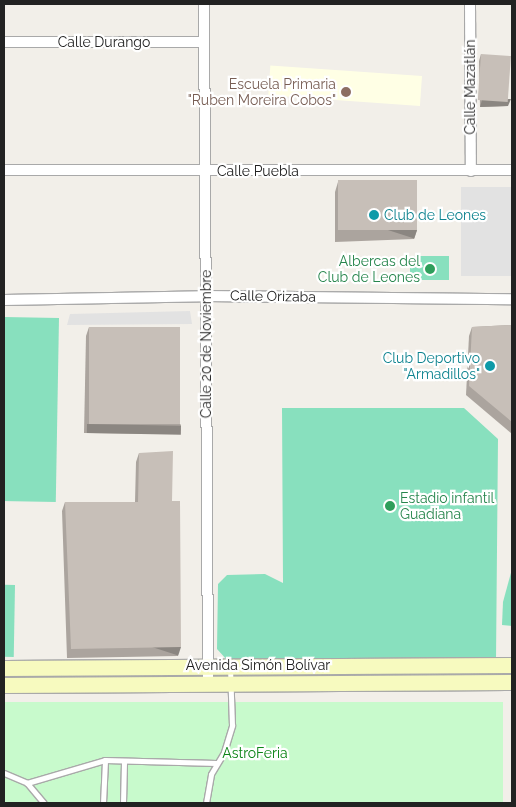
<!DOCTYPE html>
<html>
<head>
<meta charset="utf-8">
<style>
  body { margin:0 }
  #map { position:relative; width:516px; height:807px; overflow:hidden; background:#f2efe9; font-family:Raleway,sans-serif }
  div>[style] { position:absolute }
  .education>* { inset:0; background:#ffffe5; transform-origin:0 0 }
  .park>* { inset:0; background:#c8facc; transform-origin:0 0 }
  .pitch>* { inset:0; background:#88e0be; transform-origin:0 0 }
  .parking>* { inset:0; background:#e2e2e2; transform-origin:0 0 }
  .roads { filter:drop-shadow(1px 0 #a9a9a9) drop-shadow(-1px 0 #a9a9a9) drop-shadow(0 1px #a9a9a9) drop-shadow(0 -1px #a9a9a9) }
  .lane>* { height:5px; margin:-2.5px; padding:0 2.5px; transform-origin:2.5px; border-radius:2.5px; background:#fff }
  .street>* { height:10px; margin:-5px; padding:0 5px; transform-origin:5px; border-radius:5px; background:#fff }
  .secondary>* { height:15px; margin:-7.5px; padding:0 7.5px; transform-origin:7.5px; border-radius:7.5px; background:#f7fabf }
  .wall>* { inset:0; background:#aba49e }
  .shaded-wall>* { inset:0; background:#8b8681; transform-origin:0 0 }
  .building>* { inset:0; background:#c7bfb8; transform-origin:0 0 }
  .dots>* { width:14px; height:14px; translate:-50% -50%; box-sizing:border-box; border:2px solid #fff; border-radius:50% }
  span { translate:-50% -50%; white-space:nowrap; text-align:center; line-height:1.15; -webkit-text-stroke:4.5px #fff; paint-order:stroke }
  .street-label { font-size:14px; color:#222 }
  .education-label { font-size:14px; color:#785e54 }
  .right { translate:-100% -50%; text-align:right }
  .culture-label { font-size:14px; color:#0d838f }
  .left { translate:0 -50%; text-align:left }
  .leisure-label { font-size:14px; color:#27864d }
  .park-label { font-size:14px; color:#0c8416 }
  .frame { position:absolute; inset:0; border:5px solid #222; pointer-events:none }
</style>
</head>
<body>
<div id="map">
  <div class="education">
    <i style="left:422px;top:76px;width:30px;height:152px;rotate:94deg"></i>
  </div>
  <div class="park">
    <i style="left:4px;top:702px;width:499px;height:101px"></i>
  </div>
  <div class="pitch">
    <i style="left:449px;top:256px;width:24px;height:39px;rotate:90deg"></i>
    <i style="left:4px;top:317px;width:55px;height:184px;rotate:1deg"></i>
    <i style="clip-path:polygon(282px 408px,464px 408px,498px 439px,496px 660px,227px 660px,217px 649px,218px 584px,227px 575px,265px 574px,283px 583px)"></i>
    <i style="clip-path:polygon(512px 569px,512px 626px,502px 625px,503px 602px)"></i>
    <i style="left:15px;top:585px;width:72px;height:11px;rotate:91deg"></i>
  </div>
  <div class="parking">
    <i style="left:461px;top:187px;width:51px;height:89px"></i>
    <i style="clip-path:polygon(190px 311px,192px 324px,67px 325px,70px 314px)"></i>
  </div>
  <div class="roads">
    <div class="lane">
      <i style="left:4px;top:773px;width:25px;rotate:23deg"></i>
      <i style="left:27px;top:783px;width:26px;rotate:50deg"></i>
      <i style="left:27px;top:783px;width:81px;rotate:-16.4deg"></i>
      <i style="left:103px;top:803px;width:43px;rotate:-87.3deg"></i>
      <i style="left:105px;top:760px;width:111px;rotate:1.5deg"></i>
      <i style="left:123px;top:803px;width:42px;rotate:-88.6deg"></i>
      <i style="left:206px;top:803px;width:29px;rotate:-80deg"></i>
      <i style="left:211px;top:774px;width:26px;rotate:-59deg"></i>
      <i style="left:224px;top:752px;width:28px;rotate:-73deg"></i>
      <i style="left:232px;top:725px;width:57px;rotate:-92deg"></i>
    </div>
    <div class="street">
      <i style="left:204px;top:4px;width:681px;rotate:89.66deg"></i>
      <i style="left:470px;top:4px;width:167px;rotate:89.7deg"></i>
      <i style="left:4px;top:42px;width:200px"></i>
      <i style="left:4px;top:170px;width:508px"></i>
      <i style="left:4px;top:300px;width:201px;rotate:-1.1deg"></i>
      <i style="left:205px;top:296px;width:307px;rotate:0.6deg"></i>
    </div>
    <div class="secondary">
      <i style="left:4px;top:668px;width:508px;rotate:-0.34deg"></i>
      <i style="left:4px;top:685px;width:508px;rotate:-0.34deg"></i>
    </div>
  </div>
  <div class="wall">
    <i style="clip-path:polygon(481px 54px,508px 106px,480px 107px,479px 61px)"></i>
    <i style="clip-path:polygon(338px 182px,417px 230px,414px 239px,335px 242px,335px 192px)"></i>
    <i style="clip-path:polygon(512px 325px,512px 434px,466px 395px,469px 336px,472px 327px)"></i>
    <i style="clip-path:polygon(89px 327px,181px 425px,178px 434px,84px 433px,86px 336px)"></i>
    <i style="clip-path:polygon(139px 453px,172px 501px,178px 656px,67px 658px,62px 511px,65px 502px,135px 502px,136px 462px)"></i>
  </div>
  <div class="shaded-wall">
    <i style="clip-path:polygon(511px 99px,508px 106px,480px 107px,482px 100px)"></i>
    <i style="left:417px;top:230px;width:9px;height:79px;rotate:108deg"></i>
    <i style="left:87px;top:424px;width:94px;height:9px;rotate:1deg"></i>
    <i style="left:181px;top:647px;width:9px;height:110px;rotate:108deg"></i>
  </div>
  <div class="building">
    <i style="left:481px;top:54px;width:30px;height:46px;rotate:4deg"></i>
    <i style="left:417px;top:180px;width:50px;height:79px;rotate:90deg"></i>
    <i style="clip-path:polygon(512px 325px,512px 422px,469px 386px,472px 327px)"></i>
    <i style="left:89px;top:327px;width:91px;height:97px"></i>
    <i style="clip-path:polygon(173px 451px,172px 501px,180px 501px,181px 647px,71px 649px,65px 502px,138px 502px,139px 453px)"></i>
  </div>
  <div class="dots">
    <i style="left:346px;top:92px;background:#8d6e63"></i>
    <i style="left:374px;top:215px;background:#0f9aa8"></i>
    <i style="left:430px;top:269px;background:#2e9e5b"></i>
    <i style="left:490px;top:366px;background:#0f9aa8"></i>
    <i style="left:390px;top:506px;background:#2e9e5b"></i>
  </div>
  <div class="street-label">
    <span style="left:104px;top:42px">Calle Durango</span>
    <span style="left:470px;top:87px;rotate:-90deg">Calle Mazatlán</span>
    <span style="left:258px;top:171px">Calle Puebla</span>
    <span style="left:273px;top:296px;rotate:1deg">Calle Orizaba</span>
    <span style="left:206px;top:344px;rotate:-90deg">Calle 20 de Noviembre</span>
    <span style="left:258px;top:665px">Avenida Simón Bolívar</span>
  </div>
  <div class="education-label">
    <span class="right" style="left:336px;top:92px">Escuela Primaria<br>"Ruben Moreira Cobos"</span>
  </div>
  <div class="culture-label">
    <span class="left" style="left:384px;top:215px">Club de Leones</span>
    <span class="right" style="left:480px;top:366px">Club Deportivo<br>"Armadillos"</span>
  </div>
  <div class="leisure-label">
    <span class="right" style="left:420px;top:269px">Albercas del<br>Club de Leones</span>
    <span class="left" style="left:400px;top:506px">Estadio infantil<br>Guadiana</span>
  </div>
  <div class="park-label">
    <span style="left:255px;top:753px">AstroFeria</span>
  </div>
  <div class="frame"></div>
</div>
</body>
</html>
